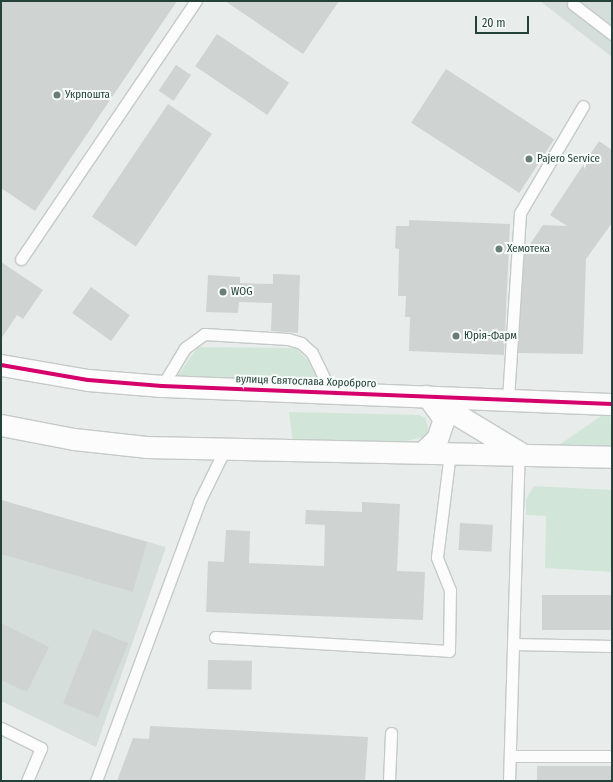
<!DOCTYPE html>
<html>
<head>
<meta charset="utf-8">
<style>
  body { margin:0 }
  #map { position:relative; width:613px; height:782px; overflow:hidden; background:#e8edeb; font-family:"Fira Sans Condensed",sans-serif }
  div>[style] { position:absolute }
  .built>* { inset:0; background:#d6dedb }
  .green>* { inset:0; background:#d1e6d8 }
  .building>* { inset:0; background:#cfd4d2; transform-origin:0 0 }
  .roads { filter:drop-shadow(1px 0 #c5cac8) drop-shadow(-1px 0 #c5cac8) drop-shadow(0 1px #c5cac8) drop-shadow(0 -1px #c5cac8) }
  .lane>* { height:11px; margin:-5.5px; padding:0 5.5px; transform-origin:5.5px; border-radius:5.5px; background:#fcfcfc }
  .street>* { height:21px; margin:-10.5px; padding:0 10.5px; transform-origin:10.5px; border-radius:10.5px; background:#fcfcfc }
  .cycleway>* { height:4px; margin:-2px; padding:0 2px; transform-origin:2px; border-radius:2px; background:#d6006c }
  .dots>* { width:11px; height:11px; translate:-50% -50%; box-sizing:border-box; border:2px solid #f7fbf9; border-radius:50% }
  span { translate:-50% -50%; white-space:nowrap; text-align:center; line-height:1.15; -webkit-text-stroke:4px #f7fbf9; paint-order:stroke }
  .poi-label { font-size:11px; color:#24423a }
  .left { translate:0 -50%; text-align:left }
  .street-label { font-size:11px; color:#24423a }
  .frame { position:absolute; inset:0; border:2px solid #24423a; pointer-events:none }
  .scale { position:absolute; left:475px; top:16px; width:54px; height:18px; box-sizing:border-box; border:2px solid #24423a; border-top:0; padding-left:5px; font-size:12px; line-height:14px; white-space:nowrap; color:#24423a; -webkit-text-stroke:3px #f7fbf9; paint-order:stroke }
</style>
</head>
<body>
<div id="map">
  <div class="built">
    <i style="clip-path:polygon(540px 1px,612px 1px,612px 57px)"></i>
    <i style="clip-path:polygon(1px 500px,166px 547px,96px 747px,1px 701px)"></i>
  </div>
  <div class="green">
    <i style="clip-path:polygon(198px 347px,296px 348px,308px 361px,321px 385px,175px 379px)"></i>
    <i style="clip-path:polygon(610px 410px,612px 448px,559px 445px)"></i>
    <i style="clip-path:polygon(289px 412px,419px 415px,426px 418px,429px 436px,388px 445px,293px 443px)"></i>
    <i style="clip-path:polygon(534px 486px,612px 490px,612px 520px,604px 519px,612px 520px,612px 572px,545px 568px,546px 516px,526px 515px,526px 499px)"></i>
  </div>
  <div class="building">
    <i style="clip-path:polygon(1px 1px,177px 1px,35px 211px,1px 188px)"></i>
    <i style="clip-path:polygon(225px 1px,339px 1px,303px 54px)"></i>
    <i style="left:217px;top:34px;width:87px;height:39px;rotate:34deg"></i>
    <i style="left:176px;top:65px;width:18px;height:31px;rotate:34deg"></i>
    <i style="left:446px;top:69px;width:129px;height:64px;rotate:33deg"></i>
    <i style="left:168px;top:104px;width:53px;height:136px;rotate:34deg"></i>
    <i style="clip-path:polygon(599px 141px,612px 150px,612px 223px,586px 259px,583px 354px,518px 353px,524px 253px,543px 225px,567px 226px,550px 215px)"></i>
    <i style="clip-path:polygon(409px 220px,510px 224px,504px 355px,409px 351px,410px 317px,405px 317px,406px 296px,398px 296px,399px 249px,395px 248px,396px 226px,409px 226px)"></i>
    <i style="clip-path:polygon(1px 262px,43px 290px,23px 319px,17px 315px,1px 339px)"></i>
    <i style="clip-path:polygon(273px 274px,300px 275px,298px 333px,271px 331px,272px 303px,239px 302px,238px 313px,206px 312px,208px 275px,240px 277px,240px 283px,273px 284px)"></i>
    <i style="left:91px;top:287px;width:48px;height:32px;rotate:36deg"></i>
    <i style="left:1px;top:500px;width:152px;height:52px;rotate:16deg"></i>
    <i style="clip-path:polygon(362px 502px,400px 504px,397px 571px,425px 572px,423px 620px,206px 612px,208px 561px,224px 562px,226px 530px,250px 531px,249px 563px,324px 566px,325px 525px,305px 524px,306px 510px,362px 512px)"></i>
    <i style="left:460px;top:523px;width:33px;height:27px;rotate:3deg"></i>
    <i style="left:542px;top:595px;width:70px;height:35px"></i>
    <i style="clip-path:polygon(1px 623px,49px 647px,27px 692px,1px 680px)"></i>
    <i style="left:93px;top:629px;width:38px;height:80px;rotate:22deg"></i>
    <i style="left:208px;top:660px;width:44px;height:29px;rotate:1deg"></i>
    <i style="clip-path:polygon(150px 726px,368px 737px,365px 781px,117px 781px,133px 738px,149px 739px)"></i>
    <i style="left:537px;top:766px;width:75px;height:15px"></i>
  </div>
  <div class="roads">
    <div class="lane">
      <i style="left:573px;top:4px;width:49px;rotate:37.6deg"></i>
      <i style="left:21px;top:259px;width:312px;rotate:-55.9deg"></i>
      <i style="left:162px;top:386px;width:44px;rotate:-58.8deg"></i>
      <i style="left:185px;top:348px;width:24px;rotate:-36deg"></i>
      <i style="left:204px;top:334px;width:84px;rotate:3.4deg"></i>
      <i style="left:288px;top:339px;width:14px;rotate:17deg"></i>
      <i style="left:301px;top:343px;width:15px;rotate:42deg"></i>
      <i style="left:312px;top:353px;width:43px;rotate:64deg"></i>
      <i style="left:508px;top:399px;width:186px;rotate:-86.3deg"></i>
      <i style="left:520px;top:213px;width:124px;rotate:-59.5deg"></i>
      <i style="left:215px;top:637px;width:234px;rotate:3.4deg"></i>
      <i style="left:449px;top:651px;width:61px;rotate:-89.1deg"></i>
      <i style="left:450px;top:590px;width:35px;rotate:-112deg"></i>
      <i style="left:437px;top:557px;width:106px;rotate:-82.9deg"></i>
      <i style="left:513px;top:644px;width:99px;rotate:1.2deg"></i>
      <i style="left:1px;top:728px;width:45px;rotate:26.6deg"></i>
      <i style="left:41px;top:748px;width:36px;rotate:113deg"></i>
      <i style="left:510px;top:756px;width:102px"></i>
      <i style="left:96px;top:781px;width:297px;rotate:-69.7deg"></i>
      <i style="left:199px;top:502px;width:59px;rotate:-63.9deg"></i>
      <i style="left:389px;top:781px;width:48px;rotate:-87.6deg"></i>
      <i style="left:509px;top:781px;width:328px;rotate:-88.3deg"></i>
    </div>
    <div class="street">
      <i style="left:1px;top:365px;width:88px;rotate:9.8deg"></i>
      <i style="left:88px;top:380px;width:74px;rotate:4.6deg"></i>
      <i style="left:162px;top:386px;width:450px;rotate:2.3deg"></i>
      <i style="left:426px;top:396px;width:109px;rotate:31.1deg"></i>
      <i style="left:1px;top:425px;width:74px;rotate:10.9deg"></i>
      <i style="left:74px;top:439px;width:72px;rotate:6.3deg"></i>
      <i style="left:146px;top:447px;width:466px;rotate:1.2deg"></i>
      <i style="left:423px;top:452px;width:19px;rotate:-43deg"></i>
      <i style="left:437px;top:439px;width:21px;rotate:-71deg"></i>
      <i style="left:444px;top:419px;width:24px;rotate:-126deg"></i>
    </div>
  </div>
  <div class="cycleway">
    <i style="left:1px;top:365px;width:88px;rotate:9.8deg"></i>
    <i style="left:88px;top:380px;width:74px;rotate:4.6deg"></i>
    <i style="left:162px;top:386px;width:450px;rotate:2.3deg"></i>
  </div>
  <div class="dots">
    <i style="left:57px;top:95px;background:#697e78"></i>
    <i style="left:529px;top:159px;background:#697e78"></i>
    <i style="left:499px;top:249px;background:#697e78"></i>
    <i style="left:223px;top:292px;background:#697e78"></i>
    <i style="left:456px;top:336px;background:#697e78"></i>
  </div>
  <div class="poi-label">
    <span class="left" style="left:65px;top:95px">Укрпошта</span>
    <span class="left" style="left:537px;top:159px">Pajero Service</span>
    <span class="left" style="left:507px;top:249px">Хемотека</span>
    <span class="left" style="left:231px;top:292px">WOG</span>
    <span class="left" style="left:464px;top:336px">Юрія-Фарм</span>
  </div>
  <div class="street-label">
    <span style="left:306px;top:382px;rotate:2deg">вулиця Святослава Хороброго</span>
  </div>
  <div class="frame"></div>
  <div class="scale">20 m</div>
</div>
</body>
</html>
